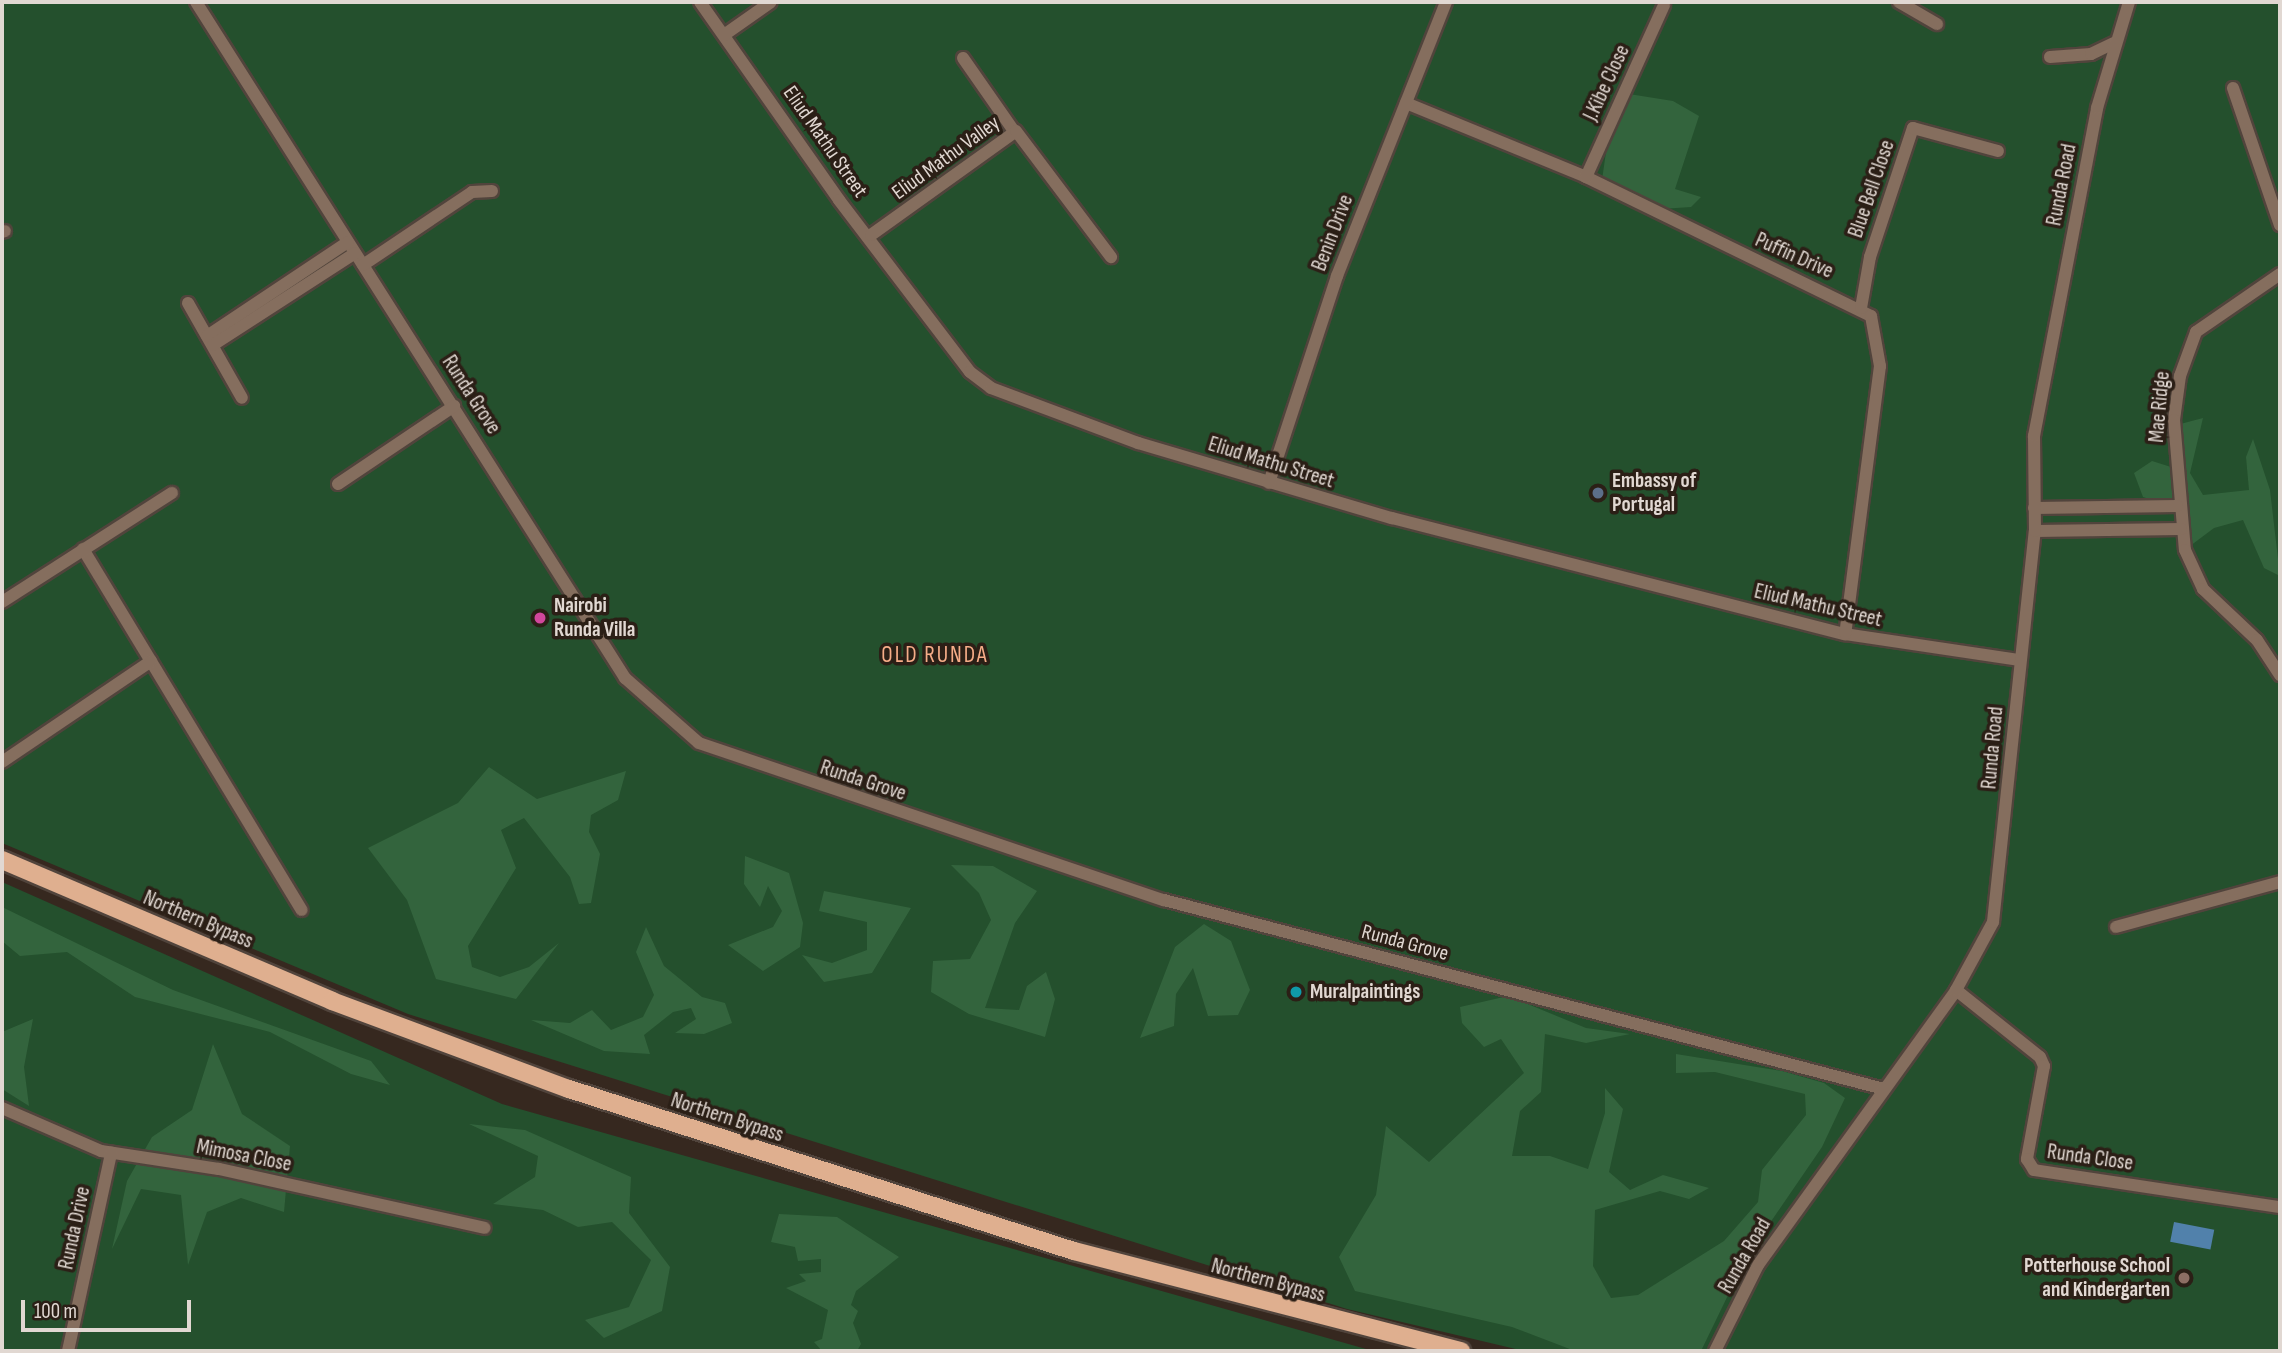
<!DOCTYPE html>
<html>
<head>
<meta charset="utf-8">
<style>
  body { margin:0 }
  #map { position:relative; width:2282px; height:1353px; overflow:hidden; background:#36281f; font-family:"Sofia Sans Condensed",sans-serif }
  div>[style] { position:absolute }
  .green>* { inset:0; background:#24502d }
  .forest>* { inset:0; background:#33643d }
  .water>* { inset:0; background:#5181ab; transform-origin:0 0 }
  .roads { filter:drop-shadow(2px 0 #51443c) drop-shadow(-2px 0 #51443c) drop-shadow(0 2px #51443c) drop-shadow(0 -2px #51443c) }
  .minor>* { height:12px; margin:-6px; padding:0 6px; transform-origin:6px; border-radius:6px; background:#856e5e }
  .primary>* { height:18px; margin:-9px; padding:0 9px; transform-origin:9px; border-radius:9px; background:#dfaf8f }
  .dots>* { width:19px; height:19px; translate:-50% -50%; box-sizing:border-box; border:4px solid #2b1f16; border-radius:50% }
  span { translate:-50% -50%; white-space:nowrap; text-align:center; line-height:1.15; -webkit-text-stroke:7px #2b1f16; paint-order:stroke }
  .street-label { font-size:21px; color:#e1d8d2 }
  .poi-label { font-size:21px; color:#e1d8d2; font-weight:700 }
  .left { translate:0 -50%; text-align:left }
  .right { translate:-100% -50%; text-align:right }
  .neighbourhood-label { font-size:23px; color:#f6ad88; letter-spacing:2px }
  .frame { position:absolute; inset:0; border:4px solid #e1d8d2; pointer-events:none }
  .scale { position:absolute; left:21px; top:1300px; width:170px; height:32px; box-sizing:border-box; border:4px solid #e1d8d2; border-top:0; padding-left:9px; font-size:21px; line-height:24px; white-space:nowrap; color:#e1d8d2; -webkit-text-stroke:5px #2b1f16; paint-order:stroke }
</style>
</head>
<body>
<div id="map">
  <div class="green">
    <i style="clip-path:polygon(2px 2px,2280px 2px,2280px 1351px,1524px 1351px,1347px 1309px,408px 1014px,2px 843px)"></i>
    <i style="clip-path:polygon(2px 882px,502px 1104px,1373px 1351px,2px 1351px)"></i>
  </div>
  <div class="forest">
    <i style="clip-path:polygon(1629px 94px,1673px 101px,1699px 116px,1675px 189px,1701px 197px,1691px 207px,1661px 209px,1602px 180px,1608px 138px)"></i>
    <i style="clip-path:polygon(2203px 418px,2190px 473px,2203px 495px,2249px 490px,2246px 457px,2253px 439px,2270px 490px,2280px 576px,2264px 568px,2243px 520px,2214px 528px,2190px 546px,2172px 524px,2190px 512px,2143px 497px,2134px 473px,2152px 461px,2171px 467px,2169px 427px)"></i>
    <i style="clip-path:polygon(489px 767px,537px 799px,626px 771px,618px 800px,591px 815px,589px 832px,600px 854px,591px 903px,579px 904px,570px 877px,524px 818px,501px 830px,516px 868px,468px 946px,472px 967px,500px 977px,529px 967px,559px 943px,516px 999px,436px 979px,407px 900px,368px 848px,458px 803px)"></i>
    <i style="clip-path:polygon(745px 856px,789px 873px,803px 923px,800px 947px,763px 971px,728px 945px,773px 927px,782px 911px,768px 886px,760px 907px,744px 884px)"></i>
    <i style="clip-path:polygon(951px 865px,993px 866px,1037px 891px,1015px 923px,985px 1008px,1019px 1010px,1027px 986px,1046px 972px,1055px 999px,1045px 1037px,969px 1014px,931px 992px,933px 961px,970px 959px,991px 920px,979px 893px)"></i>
    <i style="clip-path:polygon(824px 891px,911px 908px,872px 973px,824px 982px,802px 955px,832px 963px,867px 950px,867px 922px,819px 911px)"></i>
    <i style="clip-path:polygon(2px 907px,173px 990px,371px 1061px,390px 1085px,351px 1074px,270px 1032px,135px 997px,67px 952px,20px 956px,2px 941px)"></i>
    <i style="clip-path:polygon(1204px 924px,1231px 941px,1250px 990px,1238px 1015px,1208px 1016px,1193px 968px,1176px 994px,1174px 1026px,1140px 1038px,1175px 947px)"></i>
    <i style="clip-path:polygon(646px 927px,664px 966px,702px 997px,725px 1003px,732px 1023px,704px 1034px,675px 1033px,696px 1019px,691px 1008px,673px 1012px,644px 1035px,650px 1054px,604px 1051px,531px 1020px,570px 1023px,592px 1010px,611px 1030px,643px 1017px,654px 995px,636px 952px)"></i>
    <i style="clip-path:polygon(1508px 996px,1586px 1028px,1630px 1034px,1586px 1043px,1545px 1034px,1541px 1092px,1520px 1111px,1512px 1156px,1550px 1156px,1588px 1169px,1605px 1113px,1605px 1088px,1623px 1109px,1609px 1172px,1630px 1190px,1663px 1175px,1709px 1188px,1689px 1199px,1660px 1191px,1595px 1210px,1593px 1266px,1611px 1298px,1638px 1295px,1724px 1241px,1758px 1202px,1762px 1170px,1806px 1115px,1805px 1094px,1715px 1072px,1676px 1073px,1676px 1054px,1782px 1071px,1824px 1083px,1845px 1098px,1822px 1147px,1746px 1258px,1701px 1351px,1575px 1351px,1512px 1327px,1355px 1291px,1339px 1257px,1376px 1195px,1386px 1126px,1429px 1162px,1524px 1073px,1501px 1039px,1484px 1047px,1462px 1023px,1460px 1007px)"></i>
    <i style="clip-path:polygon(33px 1019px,24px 1067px,29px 1106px,2px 1089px,2px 1032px)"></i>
    <i style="clip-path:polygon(213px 1044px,242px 1114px,290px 1146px,284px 1212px,241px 1198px,207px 1212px,188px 1265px,181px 1195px,141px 1189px,112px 1249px,127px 1181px,152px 1137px,192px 1110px)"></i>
    <i style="clip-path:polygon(469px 1124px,525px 1130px,631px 1177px,629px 1213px,670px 1267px,662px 1311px,604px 1338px,585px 1320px,629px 1307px,651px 1260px,612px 1222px,578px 1227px,543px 1210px,493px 1204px,535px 1177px,538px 1156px)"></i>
    <i style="clip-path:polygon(779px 1214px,837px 1217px,899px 1257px,856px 1291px,851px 1305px,858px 1311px,853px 1323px,861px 1344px,857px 1351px,822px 1351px,814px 1342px,822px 1339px,828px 1310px,786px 1288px,806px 1281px,799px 1274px,821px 1272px,821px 1259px,798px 1261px,795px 1247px,771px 1242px)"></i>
  </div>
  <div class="water">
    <i style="left:2174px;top:1222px;width:41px;height:20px;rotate:11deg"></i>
  </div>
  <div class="roads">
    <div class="minor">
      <i style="left:196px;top:2px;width:801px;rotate:57.6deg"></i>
      <i style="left:625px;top:678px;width:98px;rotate:41.3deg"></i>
      <i style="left:699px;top:743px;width:491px;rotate:18.7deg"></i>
      <i style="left:1164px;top:900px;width:744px;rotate:14.71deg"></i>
      <i style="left:700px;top:2px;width:242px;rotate:54.9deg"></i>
      <i style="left:839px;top:200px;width:216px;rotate:52.7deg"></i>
      <i style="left:970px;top:372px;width:26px;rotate:37deg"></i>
      <i style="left:991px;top:388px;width:157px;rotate:20.5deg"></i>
      <i style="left:1138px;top:443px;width:265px;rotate:16.5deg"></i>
      <i style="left:1392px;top:518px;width:468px;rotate:14.4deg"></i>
      <i style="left:1845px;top:634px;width:176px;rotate:8.5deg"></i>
      <i style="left:1899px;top:2px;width:44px;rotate:30.1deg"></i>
      <i style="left:724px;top:35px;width:57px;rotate:-35.1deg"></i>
      <i style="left:2050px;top:57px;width:41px;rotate:-4.2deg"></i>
      <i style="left:2091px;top:54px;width:25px;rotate:-26deg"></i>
      <i style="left:963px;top:58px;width:89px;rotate:55.1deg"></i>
      <i style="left:2233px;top:88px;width:145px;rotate:71.1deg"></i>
      <i style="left:1406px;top:103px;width:195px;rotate:22.3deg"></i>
      <i style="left:1586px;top:177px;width:317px;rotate:26deg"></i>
      <i style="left:1871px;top:316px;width:51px;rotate:79.8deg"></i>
      <i style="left:1880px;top:366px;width:270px;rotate:97.4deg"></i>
      <i style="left:1586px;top:177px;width:189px;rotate:-65.6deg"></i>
      <i style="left:2px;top:232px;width:3px;rotate:-18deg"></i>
      <i style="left:871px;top:235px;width:178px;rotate:-35.6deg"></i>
      <i style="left:1016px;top:131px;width:158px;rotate:53deg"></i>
      <i style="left:363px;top:265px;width:131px;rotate:-33.8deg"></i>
      <i style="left:472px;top:192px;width:20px;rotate:-3deg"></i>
      <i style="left:2280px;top:274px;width:102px;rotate:145.4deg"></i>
      <i style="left:2196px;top:332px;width:47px;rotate:110deg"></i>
      <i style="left:2180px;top:376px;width:44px;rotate:97.8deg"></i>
      <i style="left:2174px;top:420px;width:130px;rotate:85.2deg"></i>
      <i style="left:2185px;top:550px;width:43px;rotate:65.2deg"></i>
      <i style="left:2203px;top:589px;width:74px;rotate:43.4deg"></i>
      <i style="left:2257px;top:640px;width:42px;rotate:56.7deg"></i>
      <i style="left:188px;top:303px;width:109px;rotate:60.4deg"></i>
      <i style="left:1861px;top:308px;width:52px;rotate:-80deg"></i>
      <i style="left:1870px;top:257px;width:136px;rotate:-71.6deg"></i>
      <i style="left:1913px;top:128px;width:88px;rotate:15.1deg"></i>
      <i style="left:207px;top:336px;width:169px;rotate:-33.7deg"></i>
      <i style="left:213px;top:345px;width:169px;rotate:-32.9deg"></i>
      <i style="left:1269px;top:483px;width:218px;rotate:-71.8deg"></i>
      <i style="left:1337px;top:276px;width:295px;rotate:-68.3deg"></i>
      <i style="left:338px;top:484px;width:140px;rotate:-33.9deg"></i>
      <i style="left:2034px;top:508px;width:143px;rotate:-0.8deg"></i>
      <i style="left:2035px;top:531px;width:146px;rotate:-0.8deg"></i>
      <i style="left:83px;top:549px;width:422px;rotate:58.8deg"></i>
      <i style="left:2px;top:602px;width:202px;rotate:-32.7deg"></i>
      <i style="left:2px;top:762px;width:180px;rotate:-34.1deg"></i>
      <i style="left:2116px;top:927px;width:170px;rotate:-15.3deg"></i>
      <i style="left:1956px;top:990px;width:107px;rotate:38.6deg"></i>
      <i style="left:2040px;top:1057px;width:10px;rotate:66deg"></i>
      <i style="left:2044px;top:1066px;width:95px;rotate:100.4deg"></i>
      <i style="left:2027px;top:1159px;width:13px;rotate:58deg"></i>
      <i style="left:2034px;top:1170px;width:249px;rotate:8.6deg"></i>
      <i style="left:2px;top:1108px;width:108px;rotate:23.5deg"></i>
      <i style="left:101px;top:1151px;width:119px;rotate:8.7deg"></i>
      <i style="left:219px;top:1169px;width:272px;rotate:12.5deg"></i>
      <i style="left:68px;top:1351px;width:203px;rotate:-77.7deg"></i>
      <i style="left:1715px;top:1351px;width:96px;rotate:-63.4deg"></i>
      <i style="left:1758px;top:1265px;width:339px;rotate:-54.2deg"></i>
      <i style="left:1956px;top:990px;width:77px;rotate:-61.4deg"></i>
      <i style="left:1993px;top:922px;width:393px;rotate:-83.9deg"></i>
      <i style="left:2035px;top:531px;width:95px;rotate:-90.6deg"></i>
      <i style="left:2034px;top:436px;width:334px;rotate:-79.1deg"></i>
      <i style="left:2097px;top:108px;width:111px;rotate:-73.2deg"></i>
    </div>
    <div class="primary">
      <i style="left:2px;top:860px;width:359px;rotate:23.1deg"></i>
      <i style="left:332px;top:1001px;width:253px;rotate:20.4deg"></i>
      <i style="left:569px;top:1089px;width:530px;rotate:17.79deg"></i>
      <i style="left:1074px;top:1251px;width:400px;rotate:14.5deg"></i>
    </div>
  </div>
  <div class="dots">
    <i style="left:1598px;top:493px;background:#5c6f8a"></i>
    <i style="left:540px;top:618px;background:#d1479c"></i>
    <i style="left:1296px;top:992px;background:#0f9aa8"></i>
    <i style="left:2184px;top:1278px;background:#8d6e63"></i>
  </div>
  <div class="street-label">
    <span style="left:1607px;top:83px;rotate:-65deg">J.Kibe Close</span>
    <span style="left:825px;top:142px;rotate:55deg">Eliud Mathu Street</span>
    <span style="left:946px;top:158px;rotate:-36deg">Eliud Mathu Valley</span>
    <span style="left:2062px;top:185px;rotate:-79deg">Runda Road</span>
    <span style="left:1872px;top:189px;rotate:-71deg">Blue Bell Close</span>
    <span style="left:1333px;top:233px;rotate:-69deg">Benin Drive</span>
    <span style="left:1794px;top:256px;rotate:24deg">Puffin Drive</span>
    <span style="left:471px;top:395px;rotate:57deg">Runda Grove</span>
    <span style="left:2160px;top:407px;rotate:-85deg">Mae Ridge</span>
    <span style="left:1271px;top:463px;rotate:17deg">Eliud Mathu Street</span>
    <span style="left:1818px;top:606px;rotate:13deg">Eliud Mathu Street</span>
    <span style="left:1993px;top:748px;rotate:-85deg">Runda Road</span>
    <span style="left:863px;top:781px;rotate:18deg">Runda Grove</span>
    <span style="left:198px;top:920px;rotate:23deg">Northern Bypass</span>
    <span style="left:1405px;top:943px;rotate:15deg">Runda Grove</span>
    <span style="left:727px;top:1118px;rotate:18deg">Northern Bypass</span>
    <span style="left:244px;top:1156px;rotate:11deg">Mimosa Close</span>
    <span style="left:2090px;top:1158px;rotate:8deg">Runda Close</span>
    <span style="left:75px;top:1228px;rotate:-78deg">Runda Drive</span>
    <span style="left:1745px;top:1256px;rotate:-60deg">Runda Road</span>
    <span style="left:1268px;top:1281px;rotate:15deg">Northern Bypass</span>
  </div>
  <div class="poi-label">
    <span class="left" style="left:1612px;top:493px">Embassy of<br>Portugal</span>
    <span class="left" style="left:554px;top:618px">Nairobi<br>Runda Villa</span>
    <span class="left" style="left:1310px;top:992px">Muralpaintings</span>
    <span class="right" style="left:2170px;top:1278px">Potterhouse School<br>and Kindergarten</span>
  </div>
  <div class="neighbourhood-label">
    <span style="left:935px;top:655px">OLD RUNDA</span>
  </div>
  <div class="frame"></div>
  <div class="scale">100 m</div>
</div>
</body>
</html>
